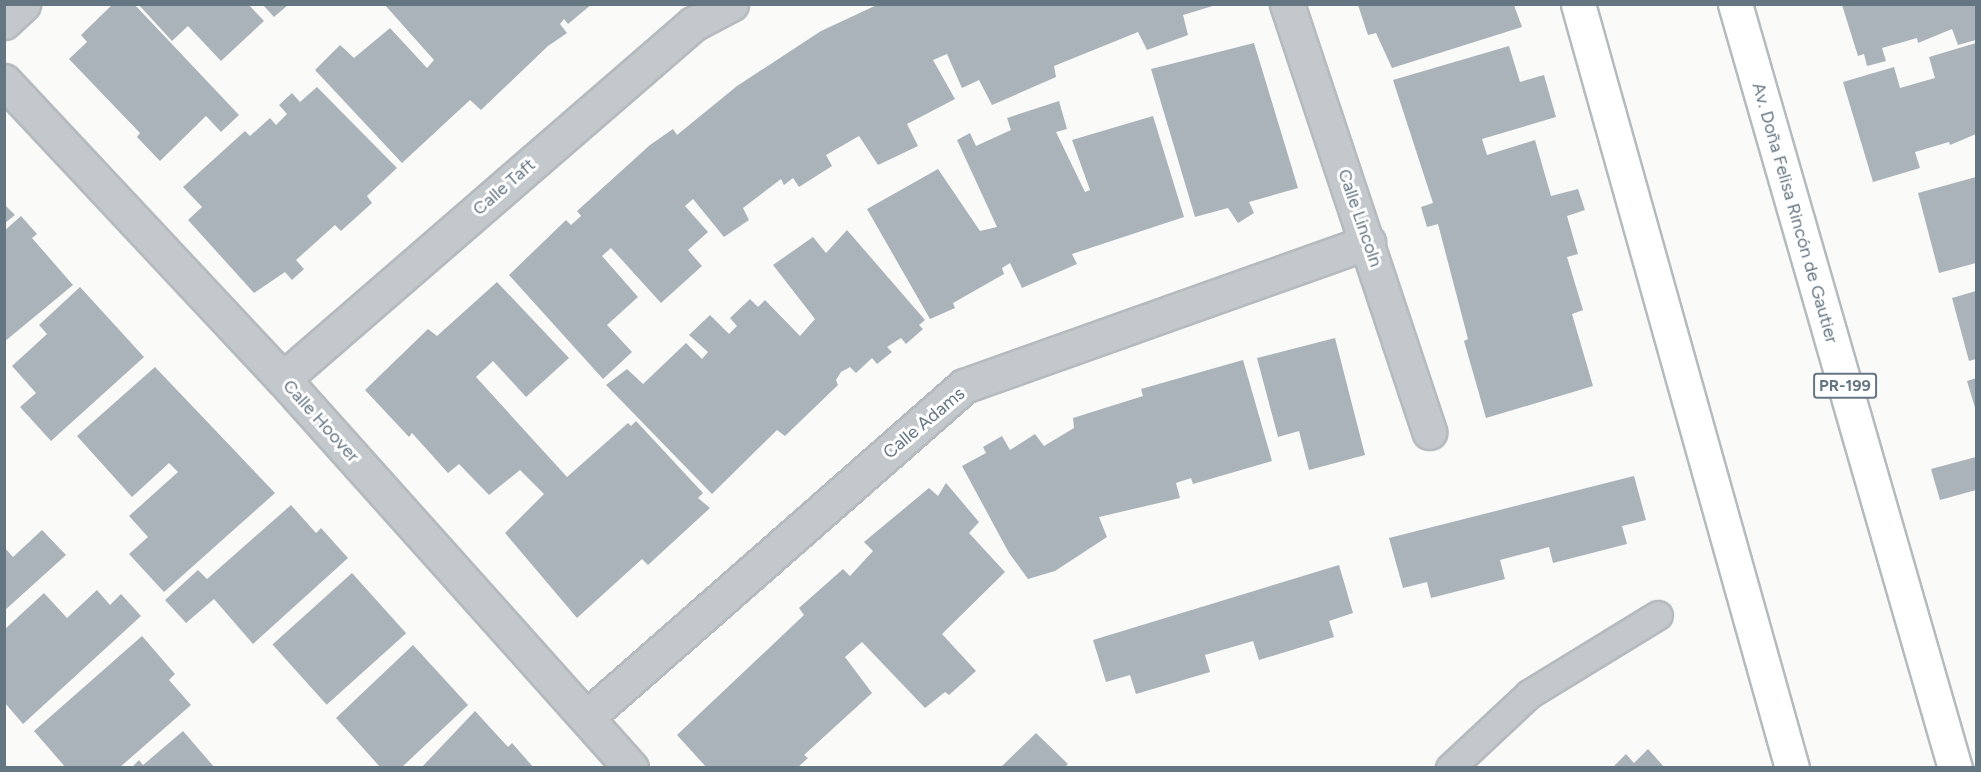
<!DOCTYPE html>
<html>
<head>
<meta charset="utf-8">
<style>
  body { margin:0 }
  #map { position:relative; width:1981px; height:772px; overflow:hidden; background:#fafaf8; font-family:Figtree,sans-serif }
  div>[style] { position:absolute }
  .building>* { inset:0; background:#aab3b9; transform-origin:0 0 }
  .roads { filter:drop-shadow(2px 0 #b5babe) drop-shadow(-2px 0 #b5babe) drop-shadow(0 2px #b5babe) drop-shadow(0 -2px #b5babe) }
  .lane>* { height:27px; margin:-13.5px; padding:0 13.5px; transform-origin:13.5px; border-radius:13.5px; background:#c3c8cc }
  .street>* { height:33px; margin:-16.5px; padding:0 16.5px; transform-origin:16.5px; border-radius:16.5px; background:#c3c8cc }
  .primary>* { height:33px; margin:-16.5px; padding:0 16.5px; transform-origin:16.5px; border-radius:16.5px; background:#fff }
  span { translate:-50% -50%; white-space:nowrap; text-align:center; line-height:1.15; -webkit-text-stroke:6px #fff; paint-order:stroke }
  .shield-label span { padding:2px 4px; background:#fff; border:2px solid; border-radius:4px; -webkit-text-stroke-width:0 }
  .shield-label { font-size:16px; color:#657683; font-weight:700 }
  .street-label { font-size:18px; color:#657683 }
  .frame { position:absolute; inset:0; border:6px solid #657683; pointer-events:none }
</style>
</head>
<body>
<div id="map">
  <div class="building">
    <i style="clip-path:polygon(113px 4px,134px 4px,239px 115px,221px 132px,206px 116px,160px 161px,137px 137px,140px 133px,69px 59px,87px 42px,81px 35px)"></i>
    <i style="clip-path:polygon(138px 4px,248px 4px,264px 21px,221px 61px,188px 26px,172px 41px)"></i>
    <i style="clip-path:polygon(384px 4px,592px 4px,568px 24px,564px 19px,560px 24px,567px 33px,548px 46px,481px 110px,470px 100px,402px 163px,315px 70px,340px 45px,354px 58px,390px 28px,427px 68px,434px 60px)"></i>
    <i style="clip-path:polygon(879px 4px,1216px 5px,1183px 15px,1188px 35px,1147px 50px,1138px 32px,1054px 66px,1056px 77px,992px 105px,979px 80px,962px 88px,947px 54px,933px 60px,955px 99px,907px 124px,918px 146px,878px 165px,859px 136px,826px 155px,832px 166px,799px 187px,793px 178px,784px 185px,781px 179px,743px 208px,749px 220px,724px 237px,693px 199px,685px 206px,708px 232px,688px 250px,702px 266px,661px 303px,611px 248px,602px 256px,638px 297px,607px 325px,632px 352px,603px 379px,509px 275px,566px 220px,571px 225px,581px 216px,577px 211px,650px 145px,673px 129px,677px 135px,737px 86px,821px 31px)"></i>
    <i style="clip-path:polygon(1976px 4px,1976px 40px,1958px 45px,1952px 29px,1918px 43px,1917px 38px,1882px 48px,1886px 61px,1867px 66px,1864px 54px,1858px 56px,1842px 5px)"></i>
    <i style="clip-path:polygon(263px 5px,288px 5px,274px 17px)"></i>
    <i style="clip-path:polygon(1358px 5px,1514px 5px,1522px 27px,1392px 68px,1376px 33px,1368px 35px)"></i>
    <i style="clip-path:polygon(1254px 43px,1298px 188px,1249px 202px,1254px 213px,1238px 223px,1228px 208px,1195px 217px,1151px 69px)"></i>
    <i style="clip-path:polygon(1976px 43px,1976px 134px,1950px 145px,1949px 142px,1915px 152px,1920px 168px,1873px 182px,1843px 82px,1894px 67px,1900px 88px,1935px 78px,1929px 57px)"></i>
    <i style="clip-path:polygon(1509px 46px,1520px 82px,1544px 75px,1556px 117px,1482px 139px,1487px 155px,1535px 140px,1551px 196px,1578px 189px,1585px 210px,1567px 216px,1578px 254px,1567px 257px,1583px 310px,1572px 314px,1593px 386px,1486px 418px,1464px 341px,1468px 339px,1438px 224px,1427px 227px,1421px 207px,1433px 203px,1393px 80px)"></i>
    <i style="clip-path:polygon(317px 87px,397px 168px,367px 196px,372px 203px,341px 231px,335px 225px,296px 260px,304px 269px,292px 280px,285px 272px,254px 293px,188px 220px,202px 207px,183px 187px,245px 131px,250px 136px,270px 118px,276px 125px,287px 114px,279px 105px,292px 93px,300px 102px)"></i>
    <i style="clip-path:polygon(1059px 101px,1067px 129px,1056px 132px,1085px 192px,1090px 190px,1072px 140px,1153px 116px,1184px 217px,1072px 254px,1077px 264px,1022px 288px,1010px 263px,1002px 268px,1004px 274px,953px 303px,955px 308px,930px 319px,867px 209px,938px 169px,980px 231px,997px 227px,957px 140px,970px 133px,976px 146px,1011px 130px,1007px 118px)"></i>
    <i style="clip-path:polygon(1976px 177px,1976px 263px,1939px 273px,1918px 193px)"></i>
    <i style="clip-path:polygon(4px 204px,15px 215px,4px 224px)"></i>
    <i style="clip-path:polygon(21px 216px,37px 234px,32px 238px,73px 285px,4px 342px,4px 231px)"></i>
    <i style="clip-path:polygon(847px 230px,925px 320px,919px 325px,923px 329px,906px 344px,901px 338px,887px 347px,892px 352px,877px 364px,872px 358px,856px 373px,850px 367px,841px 372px,836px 380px,838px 385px,785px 436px,777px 430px,712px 494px,606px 385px,627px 369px,643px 384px,686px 343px,702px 359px,708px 352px,689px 335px,710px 315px,729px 334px,737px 326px,730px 318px,750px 299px,758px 307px,765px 300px,800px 336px,815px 319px,773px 265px,813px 237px,826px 253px)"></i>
    <i style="clip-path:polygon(497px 282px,569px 358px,526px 397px,493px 361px,476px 377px,567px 477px,628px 423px,631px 426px,636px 421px,703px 493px,698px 498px,710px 508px,648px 565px,642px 559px,577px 618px,505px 533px,544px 494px,520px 470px,489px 495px,459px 464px,448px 473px,412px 433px,409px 437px,365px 390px,428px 329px,437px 336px)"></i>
    <i style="clip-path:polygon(80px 287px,144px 357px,51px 441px,20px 407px,36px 393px,12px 366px,47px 334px,39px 325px)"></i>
    <i style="clip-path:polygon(1976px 291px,1976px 359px,1969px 361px,1952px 298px)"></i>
    <i style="clip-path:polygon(1335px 338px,1365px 455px,1309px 470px,1299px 431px,1278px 437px,1257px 358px)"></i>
    <i style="clip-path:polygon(1243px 360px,1272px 461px,1193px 484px,1191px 478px,1176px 483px,1180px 498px,1099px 517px,1107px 537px,1055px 571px,1028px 579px,1009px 553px,962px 466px,986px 453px,983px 447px,1002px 436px,1010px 450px,1035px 434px,1044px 446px,1074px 428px,1073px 418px,1143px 396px,1141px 389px)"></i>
    <i style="clip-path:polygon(155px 367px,275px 493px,164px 592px,129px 554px,148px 537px,129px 516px,178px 472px,169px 463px,132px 497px,77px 436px)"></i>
    <i style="clip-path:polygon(1976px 378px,1976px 411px,1967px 381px)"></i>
    <i style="clip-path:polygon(1976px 457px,1976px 490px,1940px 500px,1931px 469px)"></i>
    <i style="clip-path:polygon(1634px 476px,1646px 520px,1622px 526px,1627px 544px,1553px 563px,1549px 547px,1500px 560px,1505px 579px,1431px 598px,1427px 582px,1403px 588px,1389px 538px)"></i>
    <i style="clip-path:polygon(946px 483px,979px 522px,969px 533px,1005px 572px,942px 634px,976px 671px,949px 695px,945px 692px,925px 708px,862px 642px,845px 657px,872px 693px,804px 755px,808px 758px,797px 768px,707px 768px,677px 735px,804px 615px,799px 608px,843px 569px,850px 576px,873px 551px,864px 542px,929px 488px,938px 496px)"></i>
    <i style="clip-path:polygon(291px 505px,316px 533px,321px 528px,348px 558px,253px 644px,214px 599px,186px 623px,165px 600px,198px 570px,207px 579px)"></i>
    <i style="clip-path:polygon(42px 530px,66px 555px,4px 611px,4px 547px,13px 557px)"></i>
    <i style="clip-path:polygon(1339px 565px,1353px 613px,1329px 621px,1334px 637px,1259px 660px,1253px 641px,1205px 655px,1210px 672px,1136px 694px,1130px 675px,1106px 682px,1093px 640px)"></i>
    <i style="left:352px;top:573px;width:81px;height:107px;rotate:48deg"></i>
    <i style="clip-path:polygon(97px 590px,110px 605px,121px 594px,141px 616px,23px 724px,5px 703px,5px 629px,44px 593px,67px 618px)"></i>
    <i style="clip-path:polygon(142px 636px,175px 674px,169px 680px,191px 705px,119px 768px,66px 768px,34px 731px)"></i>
    <i style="clip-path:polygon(413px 645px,468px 705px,401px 768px,381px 768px,336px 718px)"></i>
    <i style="clip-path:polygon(475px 711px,508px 747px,512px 743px,534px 768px,421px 768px)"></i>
    <i style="clip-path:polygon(183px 731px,215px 768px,131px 768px,139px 760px,143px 765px)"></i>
    <i style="clip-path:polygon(1036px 733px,1068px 764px,1064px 768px,1000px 768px)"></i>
    <i style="clip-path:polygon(1648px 749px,1665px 768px,1612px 768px,1626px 754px,1634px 763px)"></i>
  </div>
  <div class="roads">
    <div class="lane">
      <i style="left:1450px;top:768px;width:108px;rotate:-43.1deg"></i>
      <i style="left:1529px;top:694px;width:151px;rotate:-31.5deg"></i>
    </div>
    <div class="street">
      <i style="left:1287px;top:4px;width:451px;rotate:71.6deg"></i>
      <i style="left:4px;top:22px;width:26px;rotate:-43deg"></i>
      <i style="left:4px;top:81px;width:408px;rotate:46.9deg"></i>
      <i style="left:283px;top:379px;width:522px;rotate:48.18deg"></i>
      <i style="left:283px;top:379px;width:542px;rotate:-40.89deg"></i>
      <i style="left:693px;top:24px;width:43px;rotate:-27.8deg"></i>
      <i style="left:587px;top:717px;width:502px;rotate:-41.28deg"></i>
      <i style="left:964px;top:386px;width:429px;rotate:-19.6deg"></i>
    </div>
    <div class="primary">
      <i style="left:1578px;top:4px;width:793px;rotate:74.35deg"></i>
      <i style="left:1735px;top:4px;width:795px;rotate:73.94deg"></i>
    </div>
  </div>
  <div class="shield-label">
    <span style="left:1845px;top:386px">PR-199</span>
  </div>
  <div class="street-label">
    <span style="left:504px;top:187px;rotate:-41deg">Calle Taft</span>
    <span style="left:1795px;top:213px;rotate:74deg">Av. Doña Felisa Rincón de Gautier</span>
    <span style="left:1360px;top:218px;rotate:71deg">Calle Lincoln</span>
    <span style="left:321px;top:421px;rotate:48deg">Calle Hoover</span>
    <span style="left:924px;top:423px;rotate:-40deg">Calle Adams</span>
  </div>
  <div class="frame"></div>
</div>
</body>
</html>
